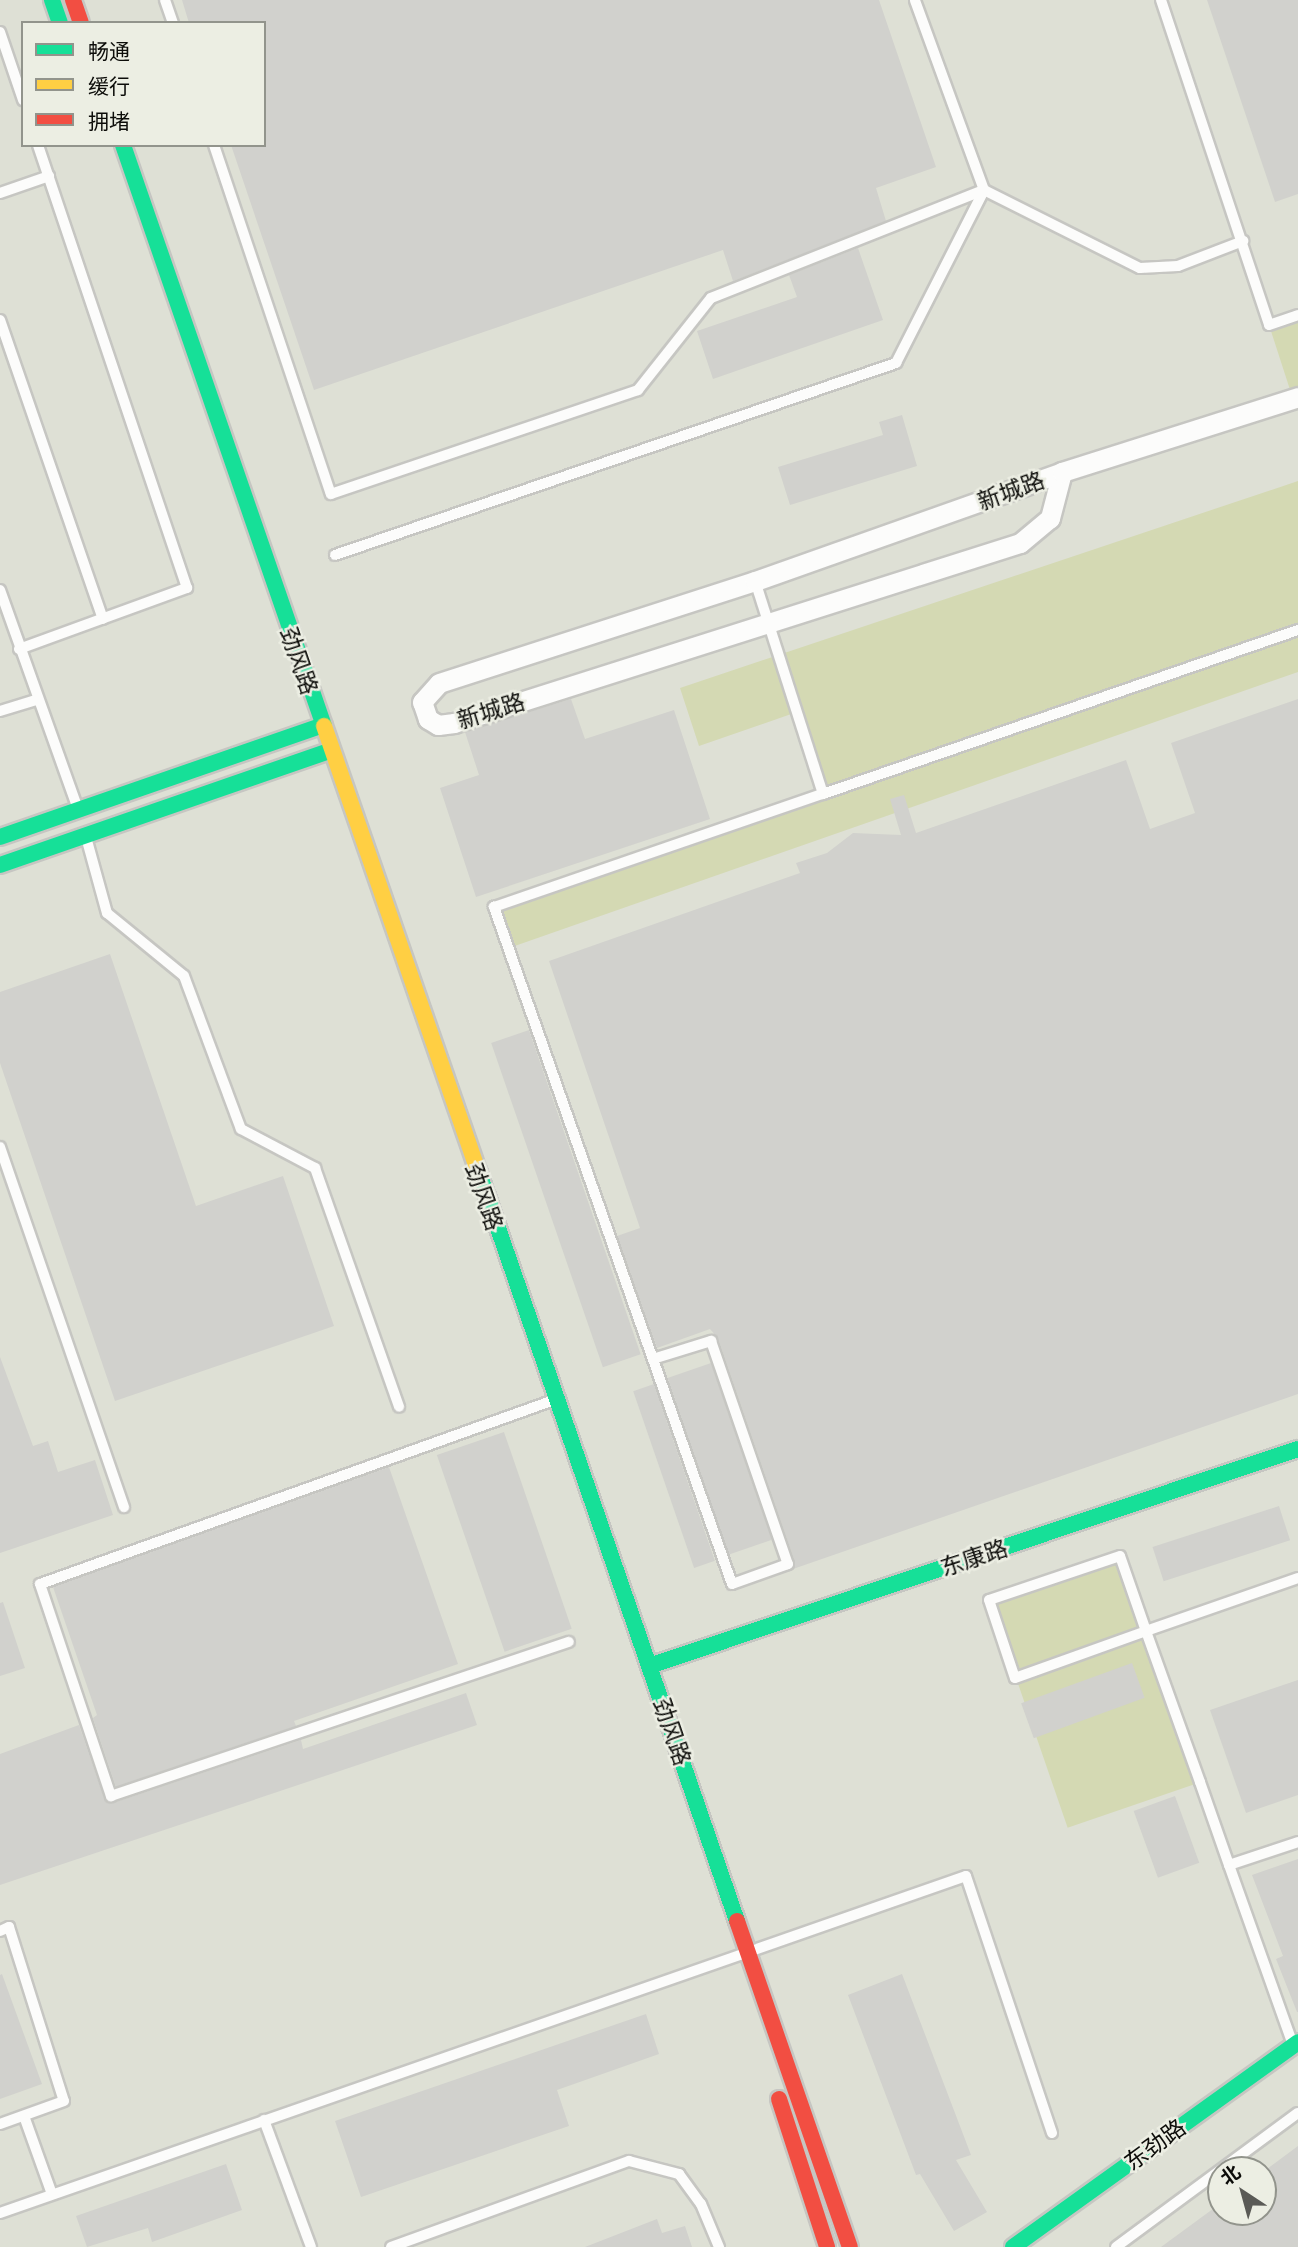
<!DOCTYPE html>
<html>
<head>
<meta charset="utf-8">
<style>
  body { margin:0 }
  #map { position:relative; width:1298px; height:2247px; overflow:hidden; background:#ebebe6; font-family:"Fira Sans Condensed","Noto Sans SC",sans-serif }
  div>[style] { position:absolute }
  .built>* { inset:0; background:#dee0d5 }
  .green>* { inset:0; background:#d4d9b3; transform-origin:0 0 }
  .building>* { inset:0; background:#d1d1cd; transform-origin:0 0 }
  .roads { filter:drop-shadow(2px 0 #c6c6c2) drop-shadow(-2px 0 #c6c6c2) drop-shadow(0 2px #c6c6c2) drop-shadow(0 -2px #c6c6c2) }
  .lane>* { height:10px; margin:-5px; padding:0 5px; transform-origin:5px; border-radius:5px; background:#fcfcfb }
  .street>* { height:19px; margin:-9.5px; padding:0 9.5px; transform-origin:9.5px; border-radius:9.5px; background:#fcfcfb }
  .fast>* { height:16px; margin:-8px; padding:0 8px; transform-origin:8px; border-radius:8px; background:#16e098 }
  .slow>* { height:16px; margin:-8px; padding:0 8px; transform-origin:8px; border-radius:8px; background:#ffcf43 }
  .jam>* { height:16px; margin:-8px; padding:0 8px; transform-origin:8px; border-radius:8px; background:#f24e42 }
  span { translate:-50% -50%; white-space:nowrap; text-align:center; line-height:1.15; -webkit-text-stroke:5px #eceee3; paint-order:stroke }
  .street-label { font-size:23px; color:#0c0c09 }
  .legend { position:absolute; left:21px; top:21px; width:245px; height:126px; box-sizing:border-box; background:#eceee3; border:2px solid #92948c; margin:0; padding:9px 12px; list-style:none; font-size:21px; color:#0c0c09 }
  .legend li { display:flex; align-items:center; gap:14px; height:35px }
  .legend b { width:35px; border:2px solid #92948c }
  .north { position:absolute; left:1207px; top:2156px; width:70px; height:70px; box-sizing:border-box; background:#eceee3; border:2px solid #92948c; border-radius:50%; rotate:324deg; font-size:19px; font-weight:700; line-height:28px; text-align:center; color:#0c0c09 }
  .north::after { content:''; display:block; margin:auto; width:24px; height:32px; background:#5a5a56; clip-path:polygon(50% 0,100% 100%,50% 72%,0 100%) }
</style>
</head>
<body>
<div id="map">
  <div class="built">
    <i style="clip-path:polygon(evenodd,0 0,1298px 0,1298px 2247px,0 2247px,0 0,23px 23px,264px 23px,264px 145px,23px 145px,23px 23px,0 0,1221px 2170px,1263px 2170px,1263px 2212px,1221px 2212px,1221px 2170px)"></i>
  </div>
  <div class="green">
    <i style="clip-path:polygon(1298px 315px,1298px 397px,1293px 399px,1269px 325px)"></i>
    <i style="clip-path:polygon(1298px 481px,1298px 672px,509px 948px,494px 907px,823px 794px,797px 712px,699px 746px,680px 688px)"></i>
    <i style="left:1120px;top:1556px;width:240px;height:138px;rotate:71deg"></i>
  </div>
  <div class="building">
    <i style="clip-path:polygon(182px 0,879px 0,936px 167px,876px 188px,886px 221px,744px 277px,733px 281px,723px 250px,314px 390px,231px 145px,264px 145px,264px 23px,189px 23px)"></i>
    <i style="clip-path:polygon(1207px 0,1298px 0,1298px 194px,1275px 202px)"></i>
    <i style="clip-path:polygon(858px 248px,883px 320px,713px 379px,697px 331px,797px 297px,789px 275px)"></i>
    <i style="clip-path:polygon(902px 415px,917px 466px,790px 505px,778px 467px,883px 435px,879px 422px)"></i>
    <i style="clip-path:polygon(571px 699px,585px 739px,674px 710px,710px 819px,476px 897px,440px 788px,479px 775px,465px 732px)"></i>
    <i style="clip-path:polygon(1298px 699px,1298px 1394px,793px 1569px,795px 1562px,718px 1338px,710px 1329px,657px 1348px,617px 1236px,640px 1228px,549px 961px,800px 873px,796px 863px,827px 853px,853px 833px,901px 835px,890px 799px,904px 795px,916px 833px,1126px 760px,1150px 829px,1195px 813px,1171px 743px)"></i>
    <i style="clip-path:polygon(110px 954px,196px 1206px,283px 1176px,334px 1326px,115px 1401px,0 1063px,0 992px)"></i>
    <i style="left:529px;top:1030px;width:343px;height:40px;rotate:71deg"></i>
    <i style="clip-path:polygon(0 1357px,33px 1446px,48px 1441px,58px 1472px,95px 1460px,113px 1515px,0 1553px)"></i>
    <i style="left:711px;top:1363px;width:187px;height:46px;rotate:71deg"></i>
    <i style="left:654px;top:1384px;width:187px;height:22px;rotate:71deg"></i>
    <i style="left:504px;top:1432px;width:208px;height:71px;rotate:71deg"></i>
    <i style="clip-path:polygon(389px 1467px,458px 1664px,294px 1721px,296px 1726px,116px 1787px,93px 1718px,97px 1715px,53px 1587px)"></i>
    <i style="left:1279px;top:1506px;width:36px;height:133px;rotate:72deg"></i>
    <i style="clip-path:polygon(3px 1602px,25px 1668px,0 1676px,0 1603px)"></i>
    <i style="left:1132px;top:1663px;width:37px;height:118px;rotate:70deg"></i>
    <i style="clip-path:polygon(1298px 1680px,1298px 1795px,1246px 1813px,1210px 1710px)"></i>
    <i style="clip-path:polygon(466px 1693px,477px 1725px,0 1885px,0 1754px,79px 1725px,104px 1798px,113px 1803px,301px 1740px,303px 1749px)"></i>
    <i style="left:1175px;top:1796px;width:71px;height:44px;rotate:70deg"></i>
    <i style="clip-path:polygon(1298px 1859px,1298px 2012px,1297px 2012px,1276px 1959px,1283px 1956px,1252px 1875px)"></i>
    <i style="clip-path:polygon(2px 1974px,42px 2084px,0 2099px,0 1975px)"></i>
    <i style="clip-path:polygon(902px 1974px,971px 2155px,956px 2160px,987px 2212px,954px 2231px,920px 2174px,916px 2175px,848px 1995px)"></i>
    <i style="clip-path:polygon(646px 2014px,659px 2054px,557px 2090px,569px 2126px,361px 2197px,335px 2121px)"></i>
    <i style="clip-path:polygon(1298px 2146px,1298px 2247px,1161px 2247px,1221px 2203px,1221px 2212px,1263px 2212px,1263px 2172px)"></i>
    <i style="clip-path:polygon(226px 2164px,242px 2210px,152px 2242px,148px 2228px,87px 2247px,76px 2216px)"></i>
    <i style="clip-path:polygon(657px 2219px,662px 2233px,685px 2226px,692px 2247px,585px 2247px)"></i>
  </div>
  <div class="roads">
    <div class="lane">
      <i style="left:165px;top:0;width:24px;rotate:71deg"></i>
      <i style="left:1161px;top:0;width:342px;rotate:71.6deg"></i>
      <i style="left:1269px;top:325px;width:31px;rotate:-19deg"></i>
      <i style="left:0;top:32px;width:72px;rotate:71.3deg"></i>
      <i style="left:214px;top:145px;width:368px;rotate:71.5deg"></i>
      <i style="left:331px;top:494px;width:324px;rotate:-18.7deg"></i>
      <i style="left:638px;top:390px;width:117px;rotate:-51.6deg"></i>
      <i style="left:711px;top:298px;width:294px;rotate:-21.6deg"></i>
      <i style="left:984px;top:190px;width:174px;rotate:26.6deg"></i>
      <i style="left:1140px;top:268px;width:38px;rotate:-3deg"></i>
      <i style="left:1178px;top:266px;width:70px;rotate:-21deg"></i>
      <i style="left:0;top:193px;width:52px;rotate:-19.1deg"></i>
      <i style="left:0;top:320px;width:316px;rotate:71deg"></i>
      <i style="left:335px;top:555px;width:593px;rotate:-18.89deg"></i>
      <i style="left:896px;top:363px;width:194px;rotate:-63deg"></i>
      <i style="left:984px;top:190px;width:202px;rotate:-110deg"></i>
      <i style="left:0;top:590px;width:232px;rotate:70.4deg"></i>
      <i style="left:19px;top:649px;width:179px;rotate:-20deg"></i>
      <i style="left:187px;top:588px;width:467px;rotate:-108.6deg"></i>
      <i style="left:0;top:711px;width:38px;rotate:-17deg"></i>
      <i style="left:823px;top:794px;width:503px;rotate:-19.05deg"></i>
      <i style="left:86px;top:837px;width:79px;rotate:74.6deg"></i>
      <i style="left:107px;top:913px;width:99px;rotate:39.3deg"></i>
      <i style="left:184px;top:976px;width:163px;rotate:69.6deg"></i>
      <i style="left:241px;top:1129px;width:84px;rotate:27.8deg"></i>
      <i style="left:315px;top:1168px;width:253px;rotate:70.6deg"></i>
      <i style="left:0;top:1147px;width:381px;rotate:71deg"></i>
      <i style="left:656px;top:1358px;width:58px;rotate:-17.2deg"></i>
      <i style="left:711px;top:1341px;width:236px;rotate:71deg"></i>
      <i style="left:788px;top:1564px;width:59px;rotate:160.3deg"></i>
      <i style="left:732px;top:1584px;width:718px;rotate:-109.37deg"></i>
      <i style="left:494px;top:907px;width:348px;rotate:-19deg"></i>
      <i style="left:823px;top:794px;width:224px;rotate:-107.7deg"></i>
      <i style="left:554px;top:1400px;width:546px;rotate:160.3deg"></i>
      <i style="left:40px;top:1584px;width:224px;rotate:71.5deg"></i>
      <i style="left:111px;top:1796px;width:483px;rotate:-18.6deg"></i>
      <i style="left:1229px;top:1865px;width:73px;rotate:-18.4deg"></i>
      <i style="left:0;top:1931px;width:10px;rotate:-24deg"></i>
      <i style="left:9px;top:1927px;width:182px;rotate:72.5deg"></i>
      <i style="left:64px;top:2101px;width:68px;rotate:160.2deg"></i>
      <i style="left:1292px;top:2042px;width:188px;rotate:-109.6deg"></i>
      <i style="left:1229px;top:1865px;width:88px;rotate:-109.3deg"></i>
      <i style="left:1200px;top:1782px;width:160px;rotate:-109.7deg"></i>
      <i style="left:1146px;top:1631px;width:79px;rotate:-109.1deg"></i>
      <i style="left:1120px;top:1556px;width:138px;rotate:161.4deg"></i>
      <i style="left:989px;top:1600px;width:82px;rotate:71.6deg"></i>
      <i style="left:1015px;top:1678px;width:139px;rotate:-19.7deg"></i>
      <i style="left:1146px;top:1631px;width:161px;rotate:-19.2deg"></i>
      <i style="left:24px;top:2116px;width:83px;rotate:70.3deg"></i>
      <i style="left:264px;top:2120px;width:135px;rotate:69.7deg"></i>
      <i style="left:0;top:2213px;width:1023px;rotate:-19.23deg"></i>
      <i style="left:966px;top:1876px;width:271px;rotate:71.5deg"></i>
      <i style="left:391px;top:2247px;width:253px;rotate:-19.9deg"></i>
      <i style="left:629px;top:2161px;width:52px;rotate:14.6deg"></i>
      <i style="left:679px;top:2174px;width:37px;rotate:54deg"></i>
      <i style="left:701px;top:2204px;width:47px;rotate:67.3deg"></i>
      <i style="left:1116px;top:2247px;width:226px;rotate:-36.4deg"></i>
    </div>
    <div class="street">
      <i style="left:1062px;top:472px;width:48px;rotate:104.6deg"></i>
      <i style="left:1050px;top:518px;width:39px;rotate:140deg"></i>
      <i style="left:1020px;top:543px;width:594px;rotate:162.36deg"></i>
      <i style="left:454px;top:723px;width:16px;rotate:173deg"></i>
      <i style="left:438px;top:725px;width:12px;rotate:-149deg"></i>
      <i style="left:428px;top:719px;width:18px;rotate:-109deg"></i>
      <i style="left:422px;top:702px;width:25px;rotate:-48deg"></i>
      <i style="left:439px;top:683px;width:332px;rotate:-17.9deg"></i>
      <i style="left:755px;top:581px;width:326px;rotate:-19.5deg"></i>
      <i style="left:1062px;top:472px;width:248px;rotate:-17.6deg"></i>
    </div>
    <div class="fast">
      <i style="left:52px;top:0;width:24px;rotate:71deg"></i>
      <i style="left:123px;top:145px;width:615px;rotate:70.92deg"></i>
      <i style="left:0;top:837px;width:340px;rotate:-19.1deg"></i>
      <i style="left:0;top:865px;width:348px;rotate:-19.1deg"></i>
      <i style="left:479px;top:1173px;width:791px;rotate:70.97deg"></i>
      <i style="left:649px;top:1666px;width:684px;rotate:-18.49deg"></i>
      <i style="left:1013px;top:2247px;width:351px;rotate:-35.7deg"></i>
    </div>
    <div class="slow">
      <i style="left:324px;top:726px;width:473px;rotate:70.9deg"></i>
    </div>
    <div class="jam">
      <i style="left:73px;top:0;width:24px;rotate:71deg"></i>
      <i style="left:737px;top:1921px;width:345px;rotate:70.9deg"></i>
      <i style="left:779px;top:2099px;width:156px;rotate:72deg"></i>
    </div>
  </div>
  <div class="street-label">
    <span style="left:1011px;top:491px;rotate:-20deg">新城路</span>
    <span style="left:299px;top:661px;rotate:71deg">劲风路</span>
    <span style="left:491px;top:711px;rotate:-17deg">新城路</span>
    <span style="left:484px;top:1197px;rotate:71deg">劲风路</span>
    <span style="left:974px;top:1558px;rotate:-18deg">东康路</span>
    <span style="left:672px;top:1732px;rotate:71deg">劲风路</span>
    <span style="left:1155px;top:2145px;rotate:-36deg">东劲路</span>
  </div>
  <ul class="legend">
  <li><b style="height:9px;background:#16e098"></b>畅通</li>
  <li><b style="height:9px;background:#ffcf43"></b>缓行</li>
  <li><b style="height:9px;background:#f24e42"></b>拥堵</li>
  </ul>
  <div class="north">北</div>
</div>
</body>
</html>
